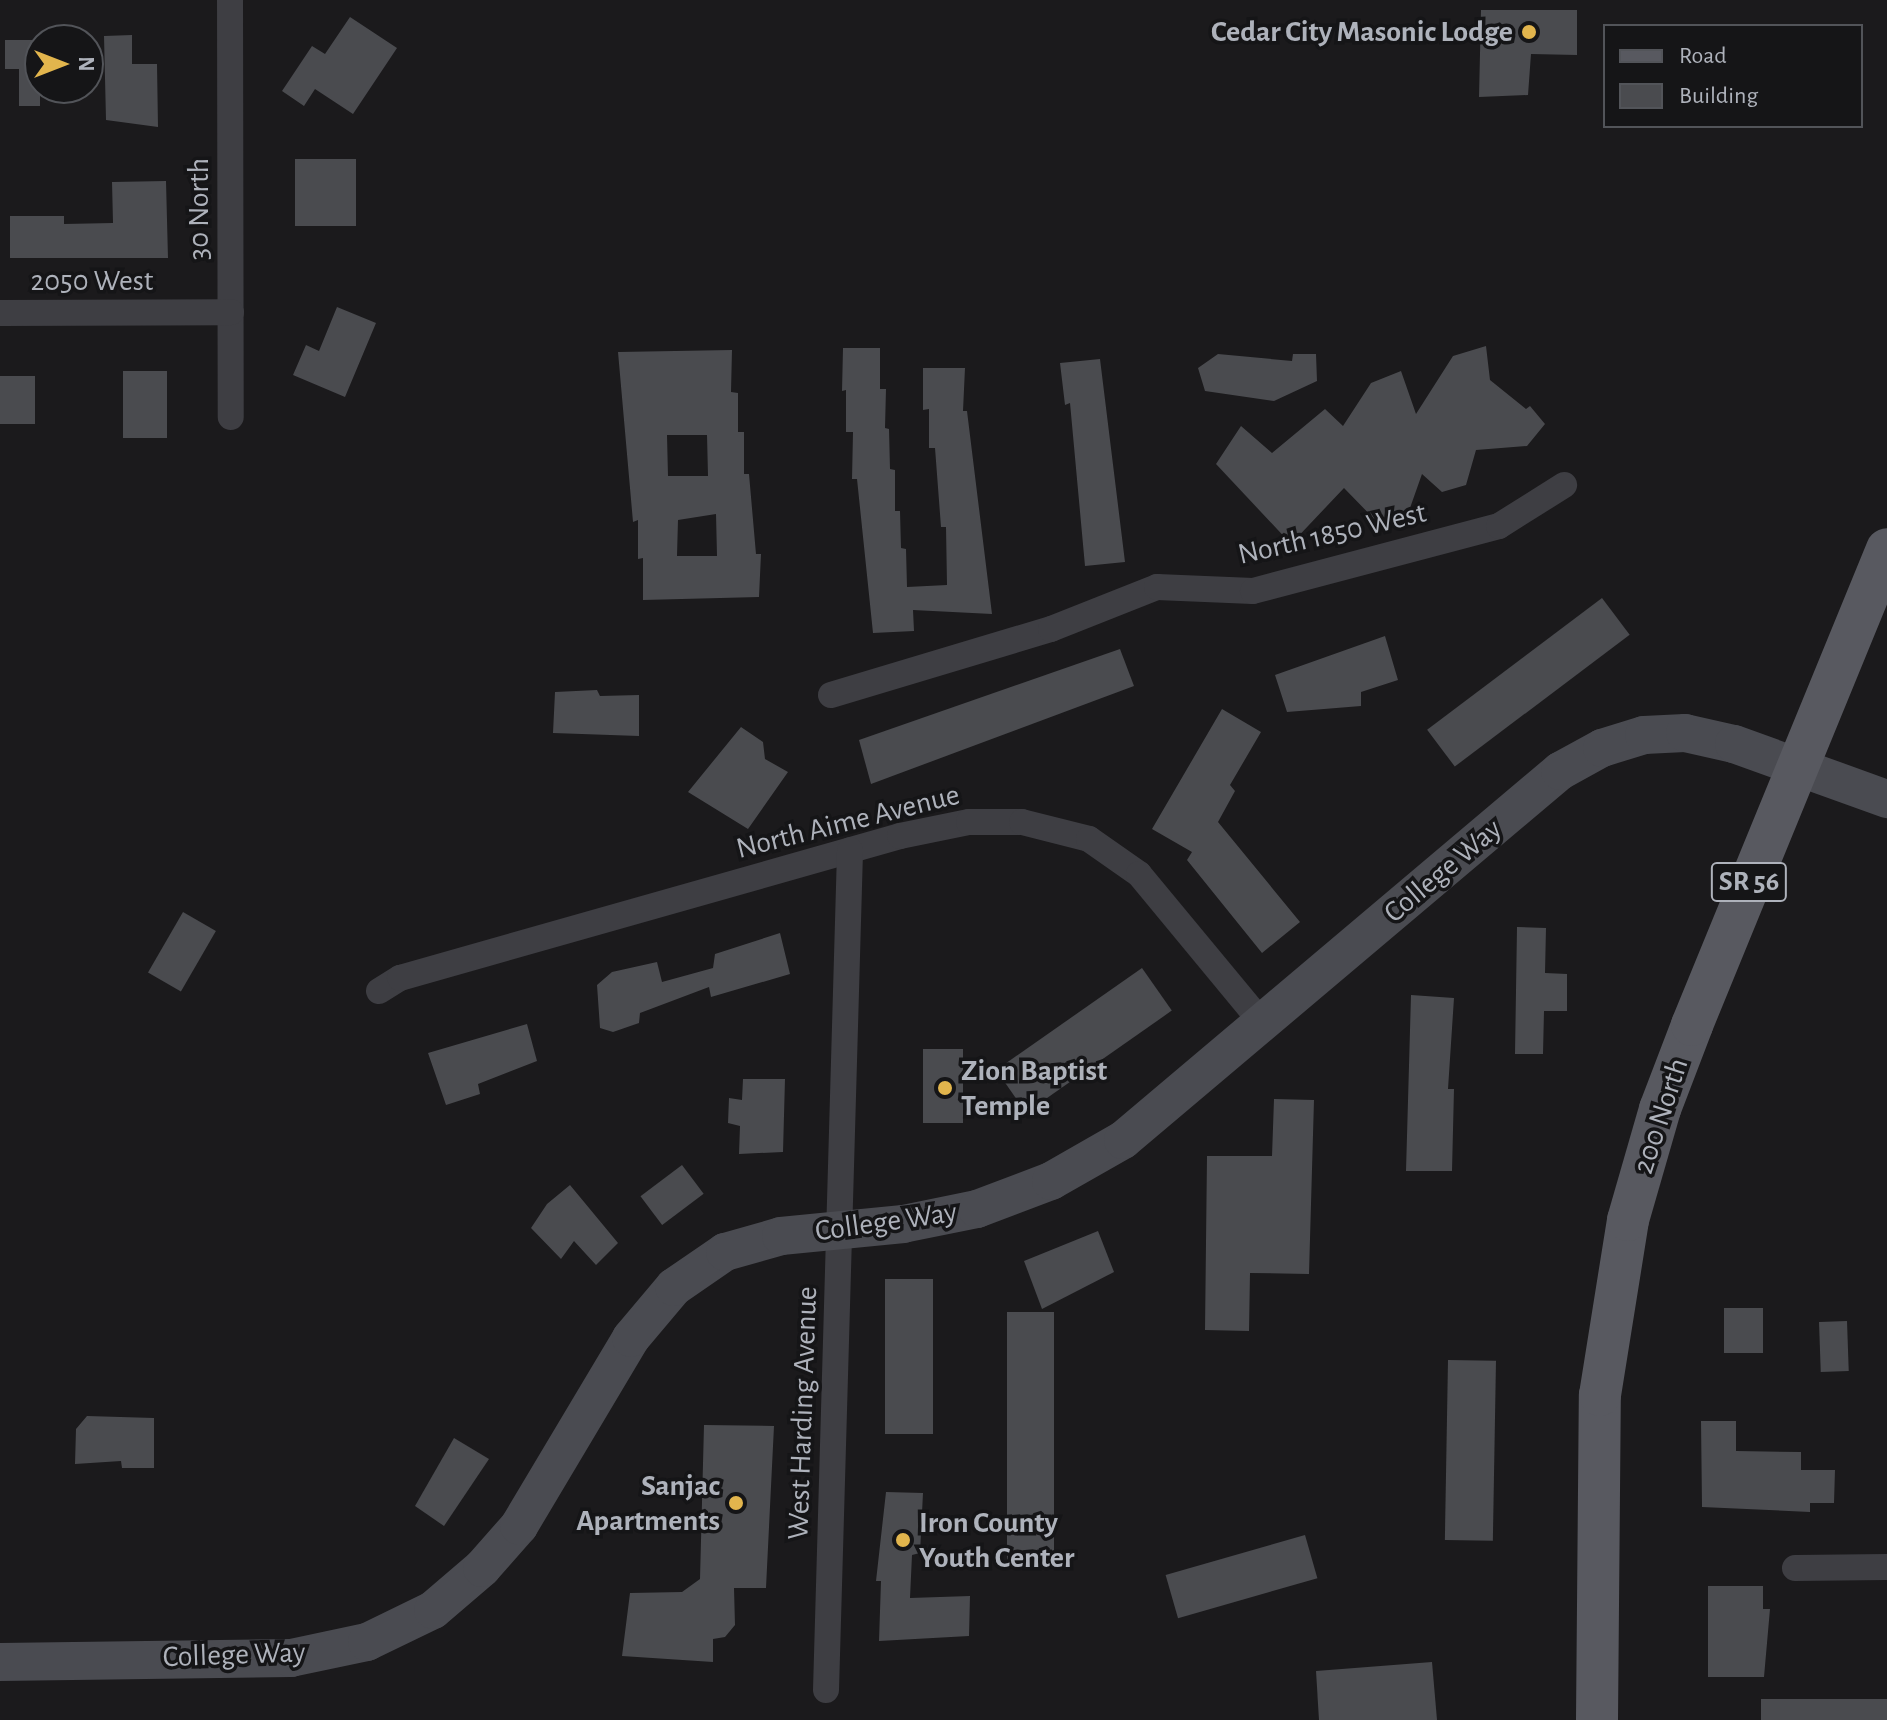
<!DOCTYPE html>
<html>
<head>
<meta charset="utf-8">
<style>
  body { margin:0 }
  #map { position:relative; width:1887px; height:1720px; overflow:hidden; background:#1b1a1c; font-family:"Alegreya Sans",sans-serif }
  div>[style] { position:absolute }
  .building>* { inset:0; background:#4a4b4f; transform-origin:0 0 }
  .street>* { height:26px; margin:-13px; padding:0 13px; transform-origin:13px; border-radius:13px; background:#3e3e43 }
  .secondary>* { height:38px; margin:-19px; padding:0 19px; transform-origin:19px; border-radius:19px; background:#4a4b51 }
  .primary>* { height:42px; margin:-21px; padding:0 21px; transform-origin:21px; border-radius:21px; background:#585960 }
  .dots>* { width:22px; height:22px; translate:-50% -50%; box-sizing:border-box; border:4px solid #151517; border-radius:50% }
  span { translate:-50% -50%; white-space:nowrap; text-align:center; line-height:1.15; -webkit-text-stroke:7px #151517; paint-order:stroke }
  .shield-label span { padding:2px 6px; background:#151517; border:2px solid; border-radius:6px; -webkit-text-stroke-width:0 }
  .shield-label { font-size:28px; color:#aeb2bb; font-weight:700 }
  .poi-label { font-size:30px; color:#aeb2bb; font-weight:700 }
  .right { translate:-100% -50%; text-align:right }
  .left { translate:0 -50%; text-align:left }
  .street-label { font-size:30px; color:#aeb2bb }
  .legend { position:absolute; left:1603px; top:24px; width:260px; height:104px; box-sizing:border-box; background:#151517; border:2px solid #525459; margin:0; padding:10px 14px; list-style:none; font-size:24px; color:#aeb2bb }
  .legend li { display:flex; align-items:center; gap:16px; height:40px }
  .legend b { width:40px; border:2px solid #525459 }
  .north { position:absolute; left:24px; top:24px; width:80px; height:80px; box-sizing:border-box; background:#151517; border:2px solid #525459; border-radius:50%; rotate:90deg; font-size:22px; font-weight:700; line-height:32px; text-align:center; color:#aeb2bb }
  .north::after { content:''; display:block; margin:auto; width:28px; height:36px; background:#e2b54d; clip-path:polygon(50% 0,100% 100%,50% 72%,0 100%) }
</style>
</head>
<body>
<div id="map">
  <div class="building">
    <i style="clip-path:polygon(1481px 10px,1577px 10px,1577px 55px,1531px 54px,1528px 95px,1479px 97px)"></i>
    <i style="clip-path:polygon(350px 17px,397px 48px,353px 114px,315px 89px,304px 106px,282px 91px,312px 46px,325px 54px)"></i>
    <i style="clip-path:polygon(132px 35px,132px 64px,157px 64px,158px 127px,106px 120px,104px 36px)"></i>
    <i style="clip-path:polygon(5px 40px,40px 40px,40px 106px,19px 106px,19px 69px,5px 69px)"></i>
    <i style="left:295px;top:159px;width:61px;height:67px"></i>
    <i style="clip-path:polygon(166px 181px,168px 258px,10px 258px,10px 216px,64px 216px,64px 224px,113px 223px,112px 182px)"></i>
    <i style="clip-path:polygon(337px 307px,376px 323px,345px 397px,293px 375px,306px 345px,319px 351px)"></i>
    <i style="clip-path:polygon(1486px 346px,1490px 380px,1526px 409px,1530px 406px,1545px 424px,1527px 446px,1476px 450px,1466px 485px,1442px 492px,1422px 474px,1410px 508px,1381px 526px,1344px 488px,1291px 544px,1216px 464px,1241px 426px,1272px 453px,1325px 409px,1343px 426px,1371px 383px,1401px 371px,1416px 414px,1453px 356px)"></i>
    <i style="clip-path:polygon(843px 348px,880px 348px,880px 389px,886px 389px,885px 428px,889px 429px,890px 469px,895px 470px,895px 511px,900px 511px,901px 548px,906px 549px,907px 587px,947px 585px,946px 527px,941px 527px,935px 448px,929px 448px,929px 409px,923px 410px,923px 368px,965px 368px,963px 411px,967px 411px,992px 614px,913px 610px,914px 631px,873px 633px,857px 479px,852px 479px,853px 432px,846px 432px,846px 390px,842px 391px)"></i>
    <i style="clip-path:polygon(evenodd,732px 350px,731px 392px,738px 393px,738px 432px,744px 432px,744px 474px,749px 474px,756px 554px,761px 554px,759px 597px,643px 600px,643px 558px,638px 559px,638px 520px,633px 522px,618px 352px,732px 350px,667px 435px,707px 435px,708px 476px,668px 476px,667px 435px,732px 350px,716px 514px,717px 556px,677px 556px,678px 520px,716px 514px)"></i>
    <i style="clip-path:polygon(1218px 354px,1292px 361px,1293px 354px,1316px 354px,1317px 381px,1274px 401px,1205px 391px,1198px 368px)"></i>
    <i style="clip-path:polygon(1100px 359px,1125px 562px,1085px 566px,1070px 403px,1065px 405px,1060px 363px)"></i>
    <i style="left:123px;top:371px;width:44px;height:67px"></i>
    <i style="left:0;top:376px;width:35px;height:48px"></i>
    <i style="left:1602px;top:598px;width:46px;height:219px;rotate:53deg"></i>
    <i style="clip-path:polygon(1385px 636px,1398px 680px,1361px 692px,1361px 706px,1287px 712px,1275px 675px)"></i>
    <i style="clip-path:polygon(1120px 649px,1134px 686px,871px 784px,859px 740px)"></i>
    <i style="clip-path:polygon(597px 690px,600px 696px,639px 695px,639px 736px,553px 733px,555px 692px)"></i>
    <i style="clip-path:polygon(1222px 709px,1261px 732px,1230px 785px,1235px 791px,1218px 822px,1300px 922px,1262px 953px,1187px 860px,1192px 852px,1152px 829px)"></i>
    <i style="clip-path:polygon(741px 727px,763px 742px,765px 759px,788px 772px,748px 829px,688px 792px)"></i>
    <i style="left:183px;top:912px;width:38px;height:70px;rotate:30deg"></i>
    <i style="clip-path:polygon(1517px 927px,1546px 928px,1545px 973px,1567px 974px,1567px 1011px,1544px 1011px,1543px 1054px,1515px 1054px)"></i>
    <i style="clip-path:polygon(780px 933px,790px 974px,711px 997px,709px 987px,640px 1013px,639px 1023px,613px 1032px,600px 1028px,597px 985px,612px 972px,657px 962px,662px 982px,713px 968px,715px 954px)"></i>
    <i style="left:1142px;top:968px;width:52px;height:178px;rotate:55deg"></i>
    <i style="clip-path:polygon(1411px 995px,1454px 998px,1448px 1089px,1454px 1089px,1452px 1171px,1406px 1171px)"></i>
    <i style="clip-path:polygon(527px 1024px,537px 1061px,478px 1084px,480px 1094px,446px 1105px,428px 1053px)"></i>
    <i style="left:923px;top:1049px;width:40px;height:74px"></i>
    <i style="clip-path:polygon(743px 1079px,785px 1079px,783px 1152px,739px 1154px,740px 1126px,728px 1123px,729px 1098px,742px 1100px)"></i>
    <i style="clip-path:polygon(1274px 1099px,1314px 1100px,1309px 1274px,1250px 1273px,1249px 1331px,1205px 1330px,1207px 1156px,1272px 1156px)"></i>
    <i style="left:682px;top:1165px;width:36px;height:52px;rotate:53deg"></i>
    <i style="clip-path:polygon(570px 1185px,618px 1243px,596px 1265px,574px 1241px,561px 1259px,531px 1228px,547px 1204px)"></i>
    <i style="clip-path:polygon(1098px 1231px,1114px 1272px,1042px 1309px,1024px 1261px)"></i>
    <i style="left:885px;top:1279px;width:48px;height:155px"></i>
    <i style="left:1763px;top:1308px;width:45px;height:39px;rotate:90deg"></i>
    <i style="left:1007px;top:1312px;width:47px;height:249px"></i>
    <i style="left:1847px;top:1321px;width:50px;height:28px;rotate:88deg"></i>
    <i style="left:1448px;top:1360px;width:48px;height:180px;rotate:1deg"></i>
    <i style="clip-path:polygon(87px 1416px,154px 1418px,154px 1468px,122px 1468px,121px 1461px,75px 1464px,76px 1429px)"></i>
    <i style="clip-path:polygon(1701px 1421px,1736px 1421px,1736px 1451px,1801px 1452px,1801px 1470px,1835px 1470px,1834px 1503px,1810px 1503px,1810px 1512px,1702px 1507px)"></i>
    <i style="clip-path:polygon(704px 1425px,774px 1426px,766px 1588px,734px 1588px,735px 1625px,725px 1637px,713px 1639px,713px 1662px,622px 1656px,630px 1593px,682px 1592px,700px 1579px)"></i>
    <i style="clip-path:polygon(454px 1438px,489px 1459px,444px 1526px,415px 1506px)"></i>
    <i style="clip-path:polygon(886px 1492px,923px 1493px,920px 1553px,912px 1555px,910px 1598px,970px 1596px,969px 1636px,879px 1641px,881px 1581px,876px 1581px)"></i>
    <i style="left:1305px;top:1535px;width:45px;height:145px;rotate:74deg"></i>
    <i style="clip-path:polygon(1708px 1586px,1763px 1586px,1763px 1609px,1770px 1609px,1764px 1677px,1708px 1677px)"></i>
    <i style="clip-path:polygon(1432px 1662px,1437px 1720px,1319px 1720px,1316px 1671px)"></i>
    <i style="left:1887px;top:1699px;width:21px;height:126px;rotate:90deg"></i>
  </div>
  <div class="street">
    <i style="left:230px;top:0;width:417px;rotate:89.9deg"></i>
    <i style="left:0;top:313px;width:231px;rotate:-0.2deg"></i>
    <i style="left:831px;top:695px;width:230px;rotate:-16.7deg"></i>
    <i style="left:1051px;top:629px;width:114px;rotate:-21.6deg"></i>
    <i style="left:1157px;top:587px;width:96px;rotate:2.4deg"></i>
    <i style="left:1253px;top:591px;width:254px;rotate:-14.8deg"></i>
    <i style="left:1499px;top:526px;width:77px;rotate:-32.2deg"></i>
    <i style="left:379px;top:991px;width:25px;rotate:-32deg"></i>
    <i style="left:400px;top:978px;width:520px;rotate:-15.85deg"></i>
    <i style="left:900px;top:836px;width:70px;rotate:-11.5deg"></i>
    <i style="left:969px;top:822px;width:53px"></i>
    <i style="left:1022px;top:822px;width:69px;rotate:14.2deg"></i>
    <i style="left:1089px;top:839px;width:61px;rotate:35deg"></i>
    <i style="left:1139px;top:874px;width:196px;rotate:50.4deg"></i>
    <i style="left:1795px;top:1568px;width:92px;rotate:-0.6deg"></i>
    <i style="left:826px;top:1690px;width:840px;rotate:-88.36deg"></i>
  </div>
  <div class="secondary">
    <i style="left:0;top:1662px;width:291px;rotate:-0.8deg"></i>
    <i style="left:291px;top:1658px;width:78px;rotate:-11.9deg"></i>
    <i style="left:367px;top:1642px;width:73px;rotate:-25.9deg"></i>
    <i style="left:433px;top:1610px;width:65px;rotate:-40.6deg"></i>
    <i style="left:482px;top:1568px;width:56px;rotate:-48.6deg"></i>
    <i style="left:519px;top:1526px;width:219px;rotate:-59.2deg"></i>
    <i style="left:631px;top:1338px;width:67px;rotate:-49.9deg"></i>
    <i style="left:674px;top:1287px;width:62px;rotate:-34.5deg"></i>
    <i style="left:725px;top:1252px;width:58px;rotate:-15.9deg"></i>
    <i style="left:781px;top:1236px;width:123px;rotate:-5.6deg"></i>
    <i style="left:903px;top:1224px;width:76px;rotate:-11.5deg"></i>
    <i style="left:977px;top:1209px;width:79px;rotate:-20.7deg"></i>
    <i style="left:1051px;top:1181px;width:83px;rotate:-29.7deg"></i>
    <i style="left:1123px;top:1140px;width:572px;rotate:-40.18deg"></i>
    <i style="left:1560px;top:771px;width:48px;rotate:-28.7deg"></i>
    <i style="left:1602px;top:748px;width:44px;rotate:-17.2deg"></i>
    <i style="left:1644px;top:735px;width:41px;rotate:-2.8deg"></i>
    <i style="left:1685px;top:733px;width:50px;rotate:12.7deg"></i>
    <i style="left:1734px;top:744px;width:163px;rotate:19.8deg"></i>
  </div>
  <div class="primary">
    <i style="left:1597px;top:1720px;width:325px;rotate:-89.5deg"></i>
    <i style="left:1600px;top:1395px;width:177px;rotate:-80.9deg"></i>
    <i style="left:1628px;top:1220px;width:116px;rotate:-73.9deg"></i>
    <i style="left:1660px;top:1109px;width:90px;rotate:-69.1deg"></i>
    <i style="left:1692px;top:1025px;width:514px;rotate:-67.72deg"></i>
  </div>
  <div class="dots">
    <i style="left:1529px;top:32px;background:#e2b54d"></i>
    <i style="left:945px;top:1088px;background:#e2b54d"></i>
    <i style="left:736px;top:1503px;background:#e2b54d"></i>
    <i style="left:903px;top:1540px;background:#e2b54d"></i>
  </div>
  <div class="shield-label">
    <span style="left:1749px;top:882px">SR 56</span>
  </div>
  <div class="poi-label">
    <span class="right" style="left:1513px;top:32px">Cedar City Masonic Lodge</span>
    <span class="left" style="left:961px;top:1088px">Zion Baptist<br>Temple</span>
    <span class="right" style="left:720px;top:1503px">Sanjac<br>Apartments</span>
    <span class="left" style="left:919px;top:1540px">Iron County<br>Youth Center</span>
  </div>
  <div class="street-label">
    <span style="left:199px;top:209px;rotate:-90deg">30 North</span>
    <span style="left:92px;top:281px">2050 West</span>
    <span style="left:1332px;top:534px;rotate:-13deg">North 1850 West</span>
    <span style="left:848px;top:822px;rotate:-14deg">North Aime Avenue</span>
    <span style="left:1443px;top:871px;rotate:-40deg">College Way</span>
    <span style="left:1661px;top:1116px;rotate:-72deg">200 North</span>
    <span style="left:886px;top:1222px;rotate:-8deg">College Way</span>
    <span style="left:803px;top:1413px;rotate:-88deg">West Harding Avenue</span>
    <span style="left:234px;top:1655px;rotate:-2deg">College Way</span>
  </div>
  <ul class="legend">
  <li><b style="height:10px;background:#585960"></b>Road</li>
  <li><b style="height:22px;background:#4a4b4f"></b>Building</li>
  </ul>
  <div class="north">N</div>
</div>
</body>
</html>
